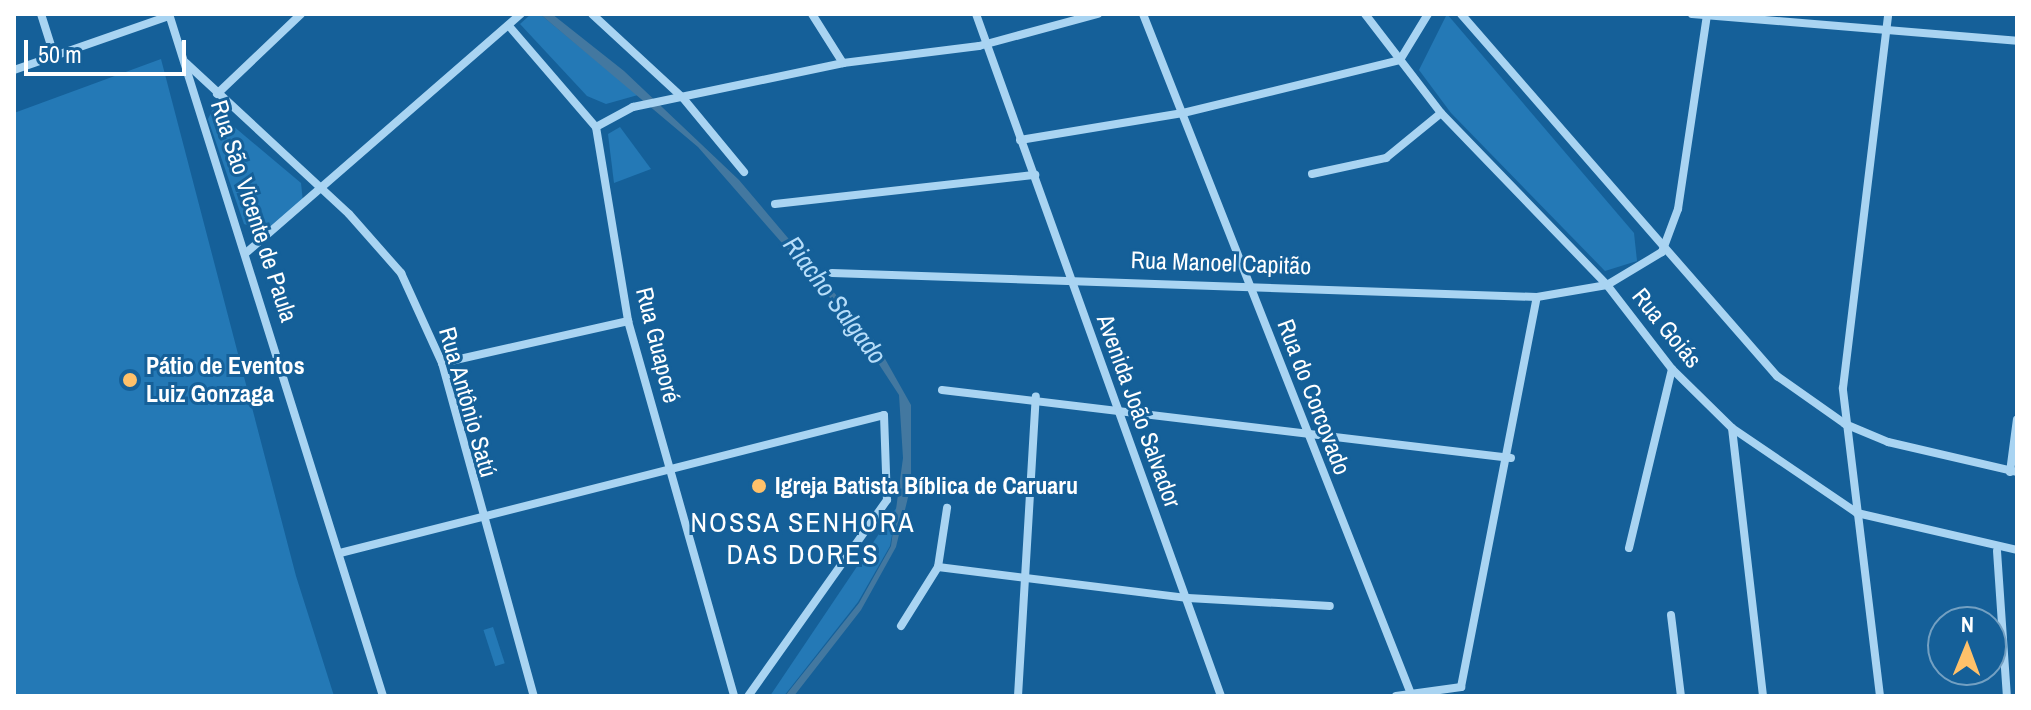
<!DOCTYPE html>
<html>
<head>
<meta charset="utf-8">
<style>
  body { margin:0 }
  #map { position:relative; width:2031px; height:710px; overflow:hidden; background:#156099; font-family:"Archivo Narrow",sans-serif }
  div>[style] { position:absolute }
  .green>* { inset:0; background:#2479b6; transform-origin:0 0 }
  .water>* { inset:0; background:#4378a0 }
  .street>* { height:8px; margin:-4px; padding:0 4px; transform-origin:4px; border-radius:4px; background:#a9d4f2 }
  .dots>* { width:22px; height:22px; translate:-50% -50%; box-sizing:border-box; border:4px solid #156099; border-radius:50% }
  span { translate:-50% -50%; white-space:nowrap; text-align:center; line-height:1.15; -webkit-text-stroke:6px #156099; paint-order:stroke }
  .street-label { font-size:24px; color:#fff }
  .poi-label { font-size:24px; color:#fff; font-weight:700 }
  .left { translate:0 -50%; text-align:left }
  .water-label { font-size:26px; color:#b6ddf9; font-style:italic }
  .quarter-label { font-size:28px; color:#fff; letter-spacing:2px }
  .frame { position:absolute; inset:0; border:16px solid #fff; pointer-events:none }
  .north { position:absolute; left:1927px; top:606px; width:80px; height:80px; box-sizing:border-box; background:#156099; border:2px solid #73a0c2; border-radius:50%; rotate:1deg; font-size:22px; font-weight:700; line-height:32px; text-align:center; color:#fff }
  .north::after { content:''; display:block; margin:auto; width:28px; height:36px; background:#ffc16a; clip-path:polygon(50% 0,100% 100%,50% 72%,0 100%) }
  .scale { position:absolute; left:24px; top:40px; width:162px; height:36px; box-sizing:border-box; border:4px solid #fff; border-top:0; padding-left:10px; font-size:24px; line-height:28px; white-space:nowrap; color:#fff; -webkit-text-stroke:6px #156099; paint-order:stroke }
</style>
</head>
<body>
<div id="map">
  <div class="green">
    <i style="clip-path:polygon(531px 14px,540px 14px,638px 95px,606px 104px,587px 96px,520px 24px)"></i>
    <i style="clip-path:polygon(1447px 14px,1634px 233px,1637px 261px,1605px 271px,1451px 113px,1419px 70px)"></i>
    <i style="clip-path:polygon(161px 59px,296px 576px,334px 696px,14px 696px,14px 113px)"></i>
    <i style="clip-path:polygon(213px 109px,301px 183px,303px 202px,269px 233px,244px 224px,208px 119px)"></i>
    <i style="clip-path:polygon(620px 127px,651px 169px,614px 183px,608px 134px)"></i>
    <i style="clip-path:polygon(897px 507px,890px 546px,858px 602px,784px 696px,770px 696px)"></i>
    <i style="left:493px;top:627px;width:38px;height:10px;rotate:72deg"></i>
  </div>
  <div class="water">
    <i style="clip-path:polygon(540px 14px,552px 14px,624px 71px,739px 180px,875px 341px,911px 405px,911px 485px,896px 547px,861px 610px,794px 696px,785px 696px,859px 603px,891px 546px,903px 458px,899px 395px,852px 323px,698px 147px)"></i>
  </div>
  <div class="street">
    <i style="left:41px;top:14px;width:43px;rotate:72.4deg"></i>
    <i style="left:169px;top:14px;width:715px;rotate:72.58deg"></i>
    <i style="left:592px;top:14px;width:124px;rotate:42.7deg"></i>
    <i style="left:683px;top:98px;width:96px;rotate:50.5deg"></i>
    <i style="left:812px;top:14px;width:58px;rotate:57.7deg"></i>
    <i style="left:976px;top:14px;width:725px;rotate:70.24deg"></i>
    <i style="left:1143px;top:14px;width:731px;rotate:68.49deg"></i>
    <i style="left:1365px;top:14px;width:125px;rotate:52.5deg"></i>
    <i style="left:1441px;top:113px;width:239px;rotate:46deg"></i>
    <i style="left:1607px;top:285px;width:106px;rotate:52.3deg"></i>
    <i style="left:1672px;top:369px;width:84px;rotate:44.5deg"></i>
    <i style="left:1732px;top:428px;width:151px;rotate:34.2deg"></i>
    <i style="left:1857px;top:513px;width:164px;rotate:13deg"></i>
    <i style="left:1461px;top:14px;width:481px;rotate:48.9deg"></i>
    <i style="left:1777px;top:376px;width:83px;rotate:35.2deg"></i>
    <i style="left:1845px;top:424px;width:47px;rotate:22.7deg"></i>
    <i style="left:1888px;top:442px;width:132px;rotate:13.1deg"></i>
    <i style="left:1692px;top:14px;width:326px;rotate:4.7deg"></i>
    <i style="left:509px;top:26px;width:133px;rotate:49.3deg"></i>
    <i style="left:596px;top:127px;width:197px;rotate:80.6deg"></i>
    <i style="left:628px;top:321px;width:390px;rotate:74.2deg"></i>
    <i style="left:186px;top:63px;width:222px;rotate:42.8deg"></i>
    <i style="left:349px;top:214px;width:79px;rotate:48.6deg"></i>
    <i style="left:401px;top:273px;width:99px;rotate:65.5deg"></i>
    <i style="left:442px;top:363px;width:345px;rotate:74.6deg"></i>
    <i style="left:14px;top:70px;width:164px;rotate:-19.2deg"></i>
    <i style="left:217px;top:94px;width:116px;rotate:-43.6deg"></i>
    <i style="left:596px;top:127px;width:42px;rotate:-28.4deg"></i>
    <i style="left:633px;top:107px;width:215px;rotate:-11.8deg"></i>
    <i style="left:843px;top:63px;width:137px;rotate:-7.1deg"></i>
    <i style="left:979px;top:46px;width:123px;rotate:-15.1deg"></i>
    <i style="left:1020px;top:140px;width:165px;rotate:-9.4deg"></i>
    <i style="left:1183px;top:113px;width:223px;rotate:-13.7deg"></i>
    <i style="left:1400px;top:60px;width:54px;rotate:-58.7deg"></i>
    <i style="left:1312px;top:174px;width:76px;rotate:-12.2deg"></i>
    <i style="left:1386px;top:158px;width:71px;rotate:-39.3deg"></i>
    <i style="left:775px;top:204px;width:262px;rotate:-6.4deg"></i>
    <i style="left:247px;top:252px;width:363px;rotate:-41deg"></i>
    <i style="left:832px;top:273px;width:705px;rotate:1.95deg"></i>
    <i style="left:1537px;top:297px;width:71px;rotate:-9.7deg"></i>
    <i style="left:1607px;top:285px;width:64px;rotate:-31deg"></i>
    <i style="left:1662px;top:252px;width:46px;rotate:-69.6deg"></i>
    <i style="left:1678px;top:209px;width:197px;rotate:-81.5deg"></i>
    <i style="left:442px;top:363px;width:191px;rotate:-12.7deg"></i>
    <i style="left:942px;top:390px;width:573px;rotate:6.81deg"></i>
    <i style="left:1732px;top:428px;width:270px;rotate:83.4deg"></i>
    <i style="left:2010px;top:472px;width:53px;rotate:-82.5deg"></i>
    <i style="left:1629px;top:548px;width:184px;rotate:-76.5deg"></i>
    <i style="left:1997px;top:551px;width:145px;rotate:86.1deg"></i>
    <i style="left:340px;top:553px;width:561px;rotate:-14.23deg"></i>
    <i style="left:884px;top:415px;width:85px;rotate:88deg"></i>
    <i style="left:887px;top:500px;width:240px;rotate:125.3deg"></i>
    <i style="left:938px;top:567px;width:252px;rotate:7.1deg"></i>
    <i style="left:1188px;top:598px;width:142px;rotate:3.2deg"></i>
    <i style="left:1671px;top:615px;width:82px;rotate:83deg"></i>
    <i style="left:901px;top:626px;width:70px;rotate:-57.9deg"></i>
    <i style="left:938px;top:567px;width:60px;rotate:-81.3deg"></i>
    <i style="left:1018px;top:696px;width:300px;rotate:-86.6deg"></i>
    <i style="left:1396px;top:696px;width:66px;rotate:-7.9deg"></i>
    <i style="left:1461px;top:687px;width:397px;rotate:-79deg"></i>
    <i style="left:1880px;top:696px;width:310px;rotate:-96.9deg"></i>
    <i style="left:1843px;top:388px;width:377px;rotate:-83.1deg"></i>
  </div>
  <div class="dots">
    <i style="left:130px;top:380px;background:#ffc16a"></i>
    <i style="left:759px;top:486px;background:#ffc16a"></i>
  </div>
  <div class="street-label">
    <span style="left:254px;top:211px;rotate:72deg">Rua São Vicente de Paula</span>
    <span style="left:1221px;top:263px;rotate:2deg">Rua Manoel Capitão</span>
    <span style="left:1667px;top:328px;rotate:51deg">Rua Goiás</span>
    <span style="left:658px;top:345px;rotate:76deg">Rua Guaporé</span>
    <span style="left:1314px;top:397px;rotate:69deg">Rua do Corcovado</span>
    <span style="left:468px;top:402px;rotate:74deg">Rua Antônio Satú</span>
    <span style="left:1139px;top:411px;rotate:70deg">Avenida João Salvador</span>
  </div>
  <div class="poi-label">
    <span class="left" style="left:146px;top:380px">Pátio de Eventos<br>Luiz Gonzaga</span>
    <span class="left" style="left:775px;top:486px">Igreja Batista Bíblica de Caruaru</span>
  </div>
  <div class="water-label">
    <span style="left:835px;top:300px;rotate:53deg">Riacho Salgado</span>
  </div>
  <div class="quarter-label">
    <span style="left:803px;top:538px">NOSSA SENHORA<br>DAS DORES</span>
  </div>
  <div class="frame"></div>
  <div class="north">N</div>
  <div class="scale">50 m</div>
</div>
</body>
</html>
